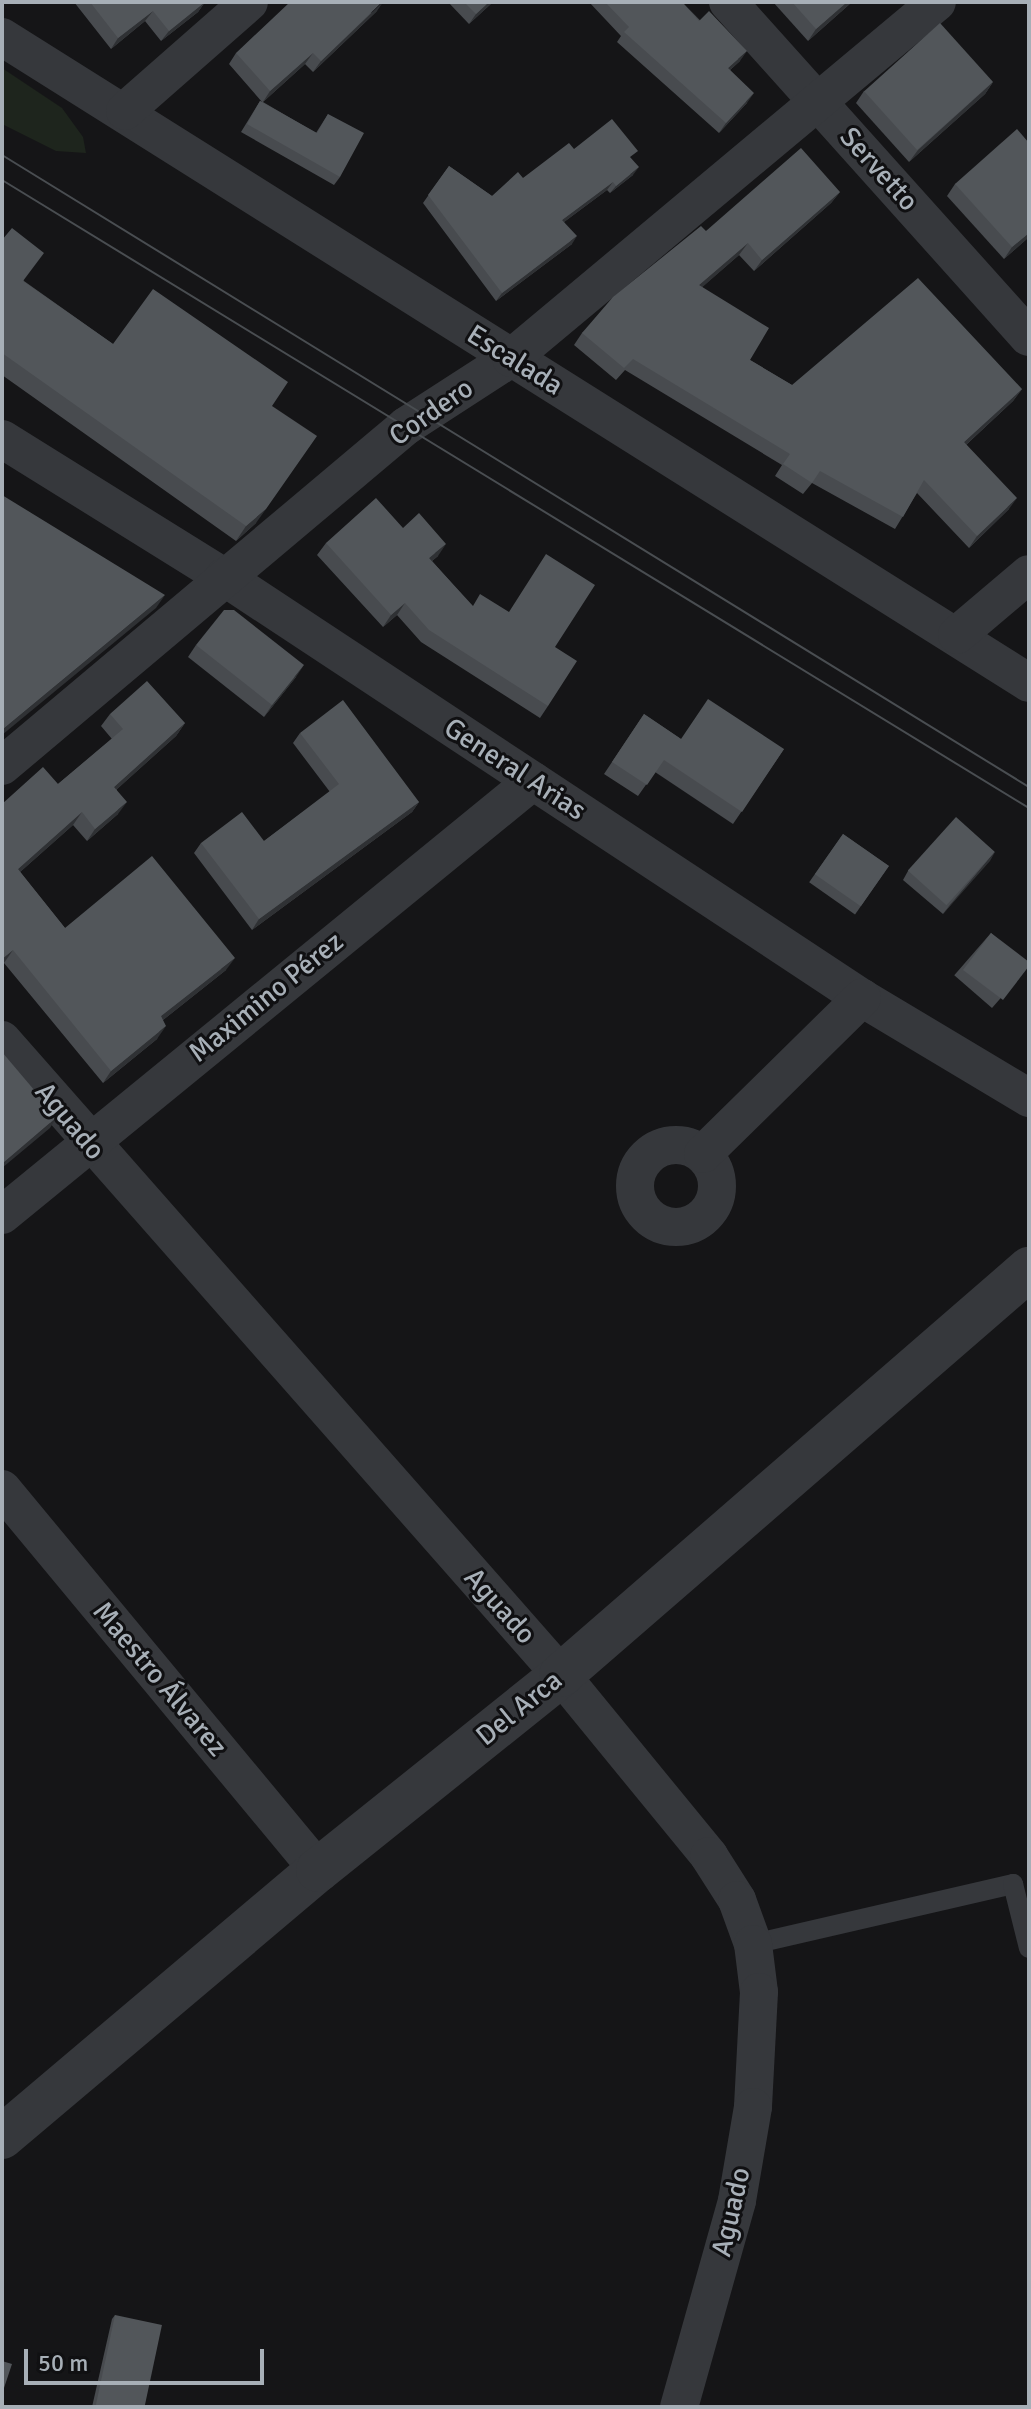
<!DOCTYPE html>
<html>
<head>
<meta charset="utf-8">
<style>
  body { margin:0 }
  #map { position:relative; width:1031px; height:2409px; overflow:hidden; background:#151517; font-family:Signika,sans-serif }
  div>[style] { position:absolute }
  .green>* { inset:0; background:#1e251d }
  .service>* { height:20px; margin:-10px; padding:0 10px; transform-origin:10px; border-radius:10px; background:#36383c }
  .minor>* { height:38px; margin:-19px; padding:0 19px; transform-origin:19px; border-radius:19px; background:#36383c }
  .minor>.ring { margin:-19px; padding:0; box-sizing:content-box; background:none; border:38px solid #36383c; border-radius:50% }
  .tertiary>* { height:44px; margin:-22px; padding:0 22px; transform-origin:22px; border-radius:22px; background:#36383c }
  .tram>* { height:2px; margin:-1px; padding:0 1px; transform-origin:1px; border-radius:1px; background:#494d51 }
  .wall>* { inset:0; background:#484b4f; transform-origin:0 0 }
  .shaded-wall>* { inset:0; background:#2f3134 }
  .building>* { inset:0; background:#52565a; transform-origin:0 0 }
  span { translate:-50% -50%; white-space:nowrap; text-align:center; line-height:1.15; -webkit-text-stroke:6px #101012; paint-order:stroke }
  .street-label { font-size:28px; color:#a7afb7 }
  .frame { position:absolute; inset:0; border:4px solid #a7afb7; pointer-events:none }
  .scale { position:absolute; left:24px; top:2349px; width:240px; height:36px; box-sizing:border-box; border:4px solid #a7afb7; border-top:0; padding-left:10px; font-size:24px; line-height:28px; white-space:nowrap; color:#a7afb7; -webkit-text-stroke:6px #101012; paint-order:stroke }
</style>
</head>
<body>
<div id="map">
  <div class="green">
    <i style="clip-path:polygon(2px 68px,62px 108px,83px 137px,86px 153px,56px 151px,2px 124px)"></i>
  </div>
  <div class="service">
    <i style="left:753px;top:1944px;width:267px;rotate:-13deg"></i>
    <i style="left:1013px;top:1884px;width:66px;rotate:76deg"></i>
  </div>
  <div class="minor">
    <i style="left:728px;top:2px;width:450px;rotate:48.1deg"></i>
    <i style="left:2px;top:37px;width:1213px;rotate:32.17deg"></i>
    <i style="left:125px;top:111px;width:165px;rotate:-41.3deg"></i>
    <i style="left:2px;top:439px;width:261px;rotate:31.9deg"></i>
    <i style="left:224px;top:577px;width:764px;rotate:33.42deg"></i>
    <i style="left:862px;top:998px;width:195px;rotate:30.9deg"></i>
    <i style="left:957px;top:635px;width:94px;rotate:-40.3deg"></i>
    <i style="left:2px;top:766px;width:528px;rotate:-40.08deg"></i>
    <i style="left:406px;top:426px;width:125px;rotate:-32.9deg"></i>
    <i style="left:511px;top:358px;width:555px;rotate:-39.88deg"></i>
    <i style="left:2px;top:1040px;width:846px;rotate:48.64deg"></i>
    <i style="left:561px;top:1675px;width:234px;rotate:50.7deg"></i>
    <i style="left:709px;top:1856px;width:52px;rotate:57.5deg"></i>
    <i style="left:737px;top:1900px;width:47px;rotate:70deg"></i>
    <i style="left:753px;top:1944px;width:48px;rotate:82.9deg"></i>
    <i style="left:759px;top:1992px;width:115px;rotate:93deg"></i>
    <i style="left:753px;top:2107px;width:95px;rotate:99.7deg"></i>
    <i style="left:737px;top:2201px;width:214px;rotate:105.7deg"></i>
    <i class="ring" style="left:635px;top:1145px;width:44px;height:44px"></i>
    <i style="left:703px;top:1154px;width:223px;rotate:-44.5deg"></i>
    <i style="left:2px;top:1215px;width:686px;rotate:-39.26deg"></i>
    <i style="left:2px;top:1489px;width:495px;rotate:50.3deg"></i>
  </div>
  <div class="tertiary">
    <i style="left:2px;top:2137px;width:414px;rotate:-40.2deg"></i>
    <i style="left:318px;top:1870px;width:312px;rotate:-38.7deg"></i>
    <i style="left:561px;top:1675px;width:620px;rotate:-40.94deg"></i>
  </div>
  <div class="tram">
    <i style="left:2px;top:155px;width:1206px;rotate:31.61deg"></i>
    <i style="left:2px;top:180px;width:1204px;rotate:31.45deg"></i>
  </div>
  <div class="wall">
    <i style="clip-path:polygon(74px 2px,205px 2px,198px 12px,161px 41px,145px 21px,111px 49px)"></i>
    <i style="clip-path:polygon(448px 2px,493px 2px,469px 24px)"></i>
    <i style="clip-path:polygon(589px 2px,682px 2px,740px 61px,730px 70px,747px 103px,719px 133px,617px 42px,621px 36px)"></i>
    <i style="clip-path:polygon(773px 2px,852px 2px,808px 41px)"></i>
    <i style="clip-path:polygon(377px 11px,313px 72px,305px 64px,263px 102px,316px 133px,328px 114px,340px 177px,334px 185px,241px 132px,260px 101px,262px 102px,229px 64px,236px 53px)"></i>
    <i style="clip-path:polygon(993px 82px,985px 94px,909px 162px,856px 103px,864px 91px)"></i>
    <i style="clip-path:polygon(1029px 143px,1029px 237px,1004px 259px,947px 196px,955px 184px)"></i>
    <i style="clip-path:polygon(574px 149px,633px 175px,610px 193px,607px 190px,564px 222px,572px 244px,496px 301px,423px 203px,449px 166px,492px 196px)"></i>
    <i style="clip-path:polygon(840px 192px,831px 203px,754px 271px,739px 255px,702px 287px,750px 360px,792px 385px,1022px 389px,1013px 401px,966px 445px,1009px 509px,969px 548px,917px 493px,895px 529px,812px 483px,803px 494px,775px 476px,782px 465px,625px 370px,616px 380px,574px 345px,582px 333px,706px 231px)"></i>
    <i style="clip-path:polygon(2px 240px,24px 281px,113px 344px,272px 406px,256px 523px,236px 541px,2px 375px)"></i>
    <i style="clip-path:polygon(403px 528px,438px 556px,432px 561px,472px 606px,555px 647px,548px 706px,540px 718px,421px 642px,397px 615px,383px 627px,317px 555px,326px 543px)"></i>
    <i style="clip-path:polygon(196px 645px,296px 677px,264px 717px,188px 657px)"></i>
    <i style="clip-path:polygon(110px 714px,185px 723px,176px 736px,117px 789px,118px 814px,87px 841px,73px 825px,20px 872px,65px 928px,226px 970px,163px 1020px,157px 1039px,103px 1083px,4px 963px,2px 804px,58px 784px,112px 739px,101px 726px)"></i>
    <i style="clip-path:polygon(644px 714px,681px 739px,784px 749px,733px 824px,655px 772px,638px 796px,604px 774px)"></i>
    <i style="clip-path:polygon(300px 733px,419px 802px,412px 812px,252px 930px,194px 853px,201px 843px,264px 841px,330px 792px,293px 743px)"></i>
    <i style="left:843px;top:834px;width:56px;height:59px;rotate:35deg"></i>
    <i style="clip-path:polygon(995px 852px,943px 914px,903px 880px,908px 871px)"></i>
    <i style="left:991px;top:933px;width:50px;height:56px;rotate:41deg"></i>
    <i style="clip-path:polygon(115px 2315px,143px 2407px,92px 2407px,112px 2319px)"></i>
  </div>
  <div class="shaded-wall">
    <i style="clip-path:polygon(205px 2px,198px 12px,161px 41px,169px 31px)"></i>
    <i style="clip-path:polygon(383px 2px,377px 11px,313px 72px,321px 61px)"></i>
    <i style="clip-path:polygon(489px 2px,493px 2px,469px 24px,476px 14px)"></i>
    <i style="clip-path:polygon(847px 2px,852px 2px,808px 41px,816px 29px)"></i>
    <i style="clip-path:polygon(153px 11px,145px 21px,111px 49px,118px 38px)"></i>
    <i style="clip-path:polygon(747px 51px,740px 61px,721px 78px,728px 68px)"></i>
    <i style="clip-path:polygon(313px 53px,305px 64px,263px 102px,270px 91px)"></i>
    <i style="clip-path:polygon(993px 82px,985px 94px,909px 162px,918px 150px)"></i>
    <i style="clip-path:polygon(754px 93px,747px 103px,719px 133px,726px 123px)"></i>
    <i style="clip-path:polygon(639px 167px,633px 175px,610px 193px,616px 186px)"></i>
    <i style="clip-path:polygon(613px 182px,607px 190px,556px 228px,562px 220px)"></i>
    <i style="clip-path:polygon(840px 192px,831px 203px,754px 271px,762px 260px)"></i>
    <i style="clip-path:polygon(1029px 233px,1029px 237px,1004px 259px,1012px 247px)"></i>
    <i style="clip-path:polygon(577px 236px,572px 244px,496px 301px,502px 293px)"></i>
    <i style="clip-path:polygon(748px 243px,739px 255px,691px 297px,699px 285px)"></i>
    <i style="clip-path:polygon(1022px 389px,1013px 401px,956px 454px,964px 442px)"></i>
    <i style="clip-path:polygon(1017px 498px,1009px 509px,969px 548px,977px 536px)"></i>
    <i style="clip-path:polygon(266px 509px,256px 523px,236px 541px,246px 526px)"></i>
    <i style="clip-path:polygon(446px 544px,438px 556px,421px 570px,429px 558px)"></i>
    <i style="clip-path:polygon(165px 595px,156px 608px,2px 735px,2px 730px)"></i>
    <i style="clip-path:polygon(405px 603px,397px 615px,383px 627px,391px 615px)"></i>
    <i style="clip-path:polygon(304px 665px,296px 677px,264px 717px,272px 705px)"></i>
    <i style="clip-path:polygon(185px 723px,176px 736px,106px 799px,114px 787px)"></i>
    <i style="clip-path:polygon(127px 802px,118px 814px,87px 841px,95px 829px)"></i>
    <i style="clip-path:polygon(419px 802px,412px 812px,252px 930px,259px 919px)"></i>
    <i style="clip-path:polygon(82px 812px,73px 825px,10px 881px,18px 869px)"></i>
    <i style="clip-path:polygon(995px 852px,990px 861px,943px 914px,949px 906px)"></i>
    <i style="clip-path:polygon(13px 950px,4px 963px,2px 964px,2px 959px)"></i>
    <i style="clip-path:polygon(235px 958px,226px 970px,153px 1028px,161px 1016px)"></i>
    <i style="clip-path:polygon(166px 1026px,157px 1039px,103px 1083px,111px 1071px)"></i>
    <i style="clip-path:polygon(57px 1117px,50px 1128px,2px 1168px,2px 1164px)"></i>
  </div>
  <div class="building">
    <i style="clip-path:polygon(90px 2px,205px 2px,169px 31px,153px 11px,118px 38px)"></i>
    <i style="clip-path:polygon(290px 2px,382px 2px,321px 61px,313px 53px,270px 91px,236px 53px)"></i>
    <i style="clip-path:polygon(464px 2px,489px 2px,476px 14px)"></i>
    <i style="clip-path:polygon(605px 2px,682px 2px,699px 21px,709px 11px,747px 51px,728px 68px,754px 93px,726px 123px,624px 32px,629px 27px)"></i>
    <i style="clip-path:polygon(792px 2px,847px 2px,816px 29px)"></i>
    <i style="left:940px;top:23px;width:79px;height:102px;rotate:48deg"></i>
    <i style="clip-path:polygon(260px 101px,317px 133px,328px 114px,364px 133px,340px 177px,247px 124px)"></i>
    <i style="clip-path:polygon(612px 119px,638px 151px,630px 157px,639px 167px,616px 186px,613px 182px,562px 220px,577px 236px,502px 293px,428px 195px,449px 166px,492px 196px,518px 172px,523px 178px,569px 143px,574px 149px)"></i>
    <i style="clip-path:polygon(1017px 129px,1029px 143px,1029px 233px,1012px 247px,955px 184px)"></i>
    <i style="clip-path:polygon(801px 148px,840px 192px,762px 260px,748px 243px,699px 285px,769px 328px,750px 360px,792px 385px,918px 278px,1022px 389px,964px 442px,1017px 498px,977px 536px,924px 480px,903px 517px,820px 471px,812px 483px,783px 464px,790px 454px,633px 359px,624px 368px,582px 333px,613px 297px,701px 226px,706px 231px)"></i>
    <i style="clip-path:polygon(12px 228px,44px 253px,23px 281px,113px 344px,153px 289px,288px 382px,272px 406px,317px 436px,266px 509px,246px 526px,2px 353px,2px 240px)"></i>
    <i style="clip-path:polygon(2px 495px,165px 595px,2px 730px,3px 584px)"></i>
    <i style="clip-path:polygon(376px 498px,403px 528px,419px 513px,446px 544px,429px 558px,473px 606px,480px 594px,509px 612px,546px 554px,595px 585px,555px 647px,577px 661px,548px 706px,429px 630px,405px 603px,391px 615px,326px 543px)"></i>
    <i style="clip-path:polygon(224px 610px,234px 610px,304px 665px,272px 705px,196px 645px)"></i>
    <i style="clip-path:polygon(147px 681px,185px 723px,114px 787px,127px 802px,95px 829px,82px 812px,18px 869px,65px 928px,152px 856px,235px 958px,161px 1016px,166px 1026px,111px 1071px,13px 950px,2px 959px,2px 804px,43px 767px,58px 784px,123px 729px,110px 714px)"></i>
    <i style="clip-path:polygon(708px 699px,784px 749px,742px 812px,664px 760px,647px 785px,612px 762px,644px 714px,681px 739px)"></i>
    <i style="clip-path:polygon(343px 700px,419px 802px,259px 919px,201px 843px,242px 812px,264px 841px,339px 784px,300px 733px)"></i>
    <i style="left:956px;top:817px;width:52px;height:72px;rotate:42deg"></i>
    <i style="left:843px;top:834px;width:56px;height:49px;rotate:35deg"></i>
    <i style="clip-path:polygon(991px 933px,1029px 962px,1029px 966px,1003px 1000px,963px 970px)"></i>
    <i style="clip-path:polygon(2px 1052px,57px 1117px,2px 1164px)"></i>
    <i style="left:115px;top:2315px;width:48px;height:94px;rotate:12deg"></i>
    <i style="clip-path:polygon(2px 2361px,12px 2364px,4px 2388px,2px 2387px)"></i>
  </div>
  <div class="street-label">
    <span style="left:879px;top:169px;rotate:48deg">Servetto</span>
    <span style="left:515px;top:360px;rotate:32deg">Escalada</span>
    <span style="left:431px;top:412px;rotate:-35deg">Cordero</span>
    <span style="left:515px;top:769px;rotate:33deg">General Arias</span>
    <span style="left:266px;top:997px;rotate:-39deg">Maximino Pérez</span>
    <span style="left:70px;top:1121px;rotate:50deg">Aguado</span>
    <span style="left:500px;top:1606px;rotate:48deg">Aguado</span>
    <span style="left:160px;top:1679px;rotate:50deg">Maestro Álvarez</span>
    <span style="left:519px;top:1708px;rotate:-39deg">Del Arca</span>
    <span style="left:731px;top:2212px;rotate:-77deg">Aguado</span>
  </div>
  <div class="frame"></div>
  <div class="scale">50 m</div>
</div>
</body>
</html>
